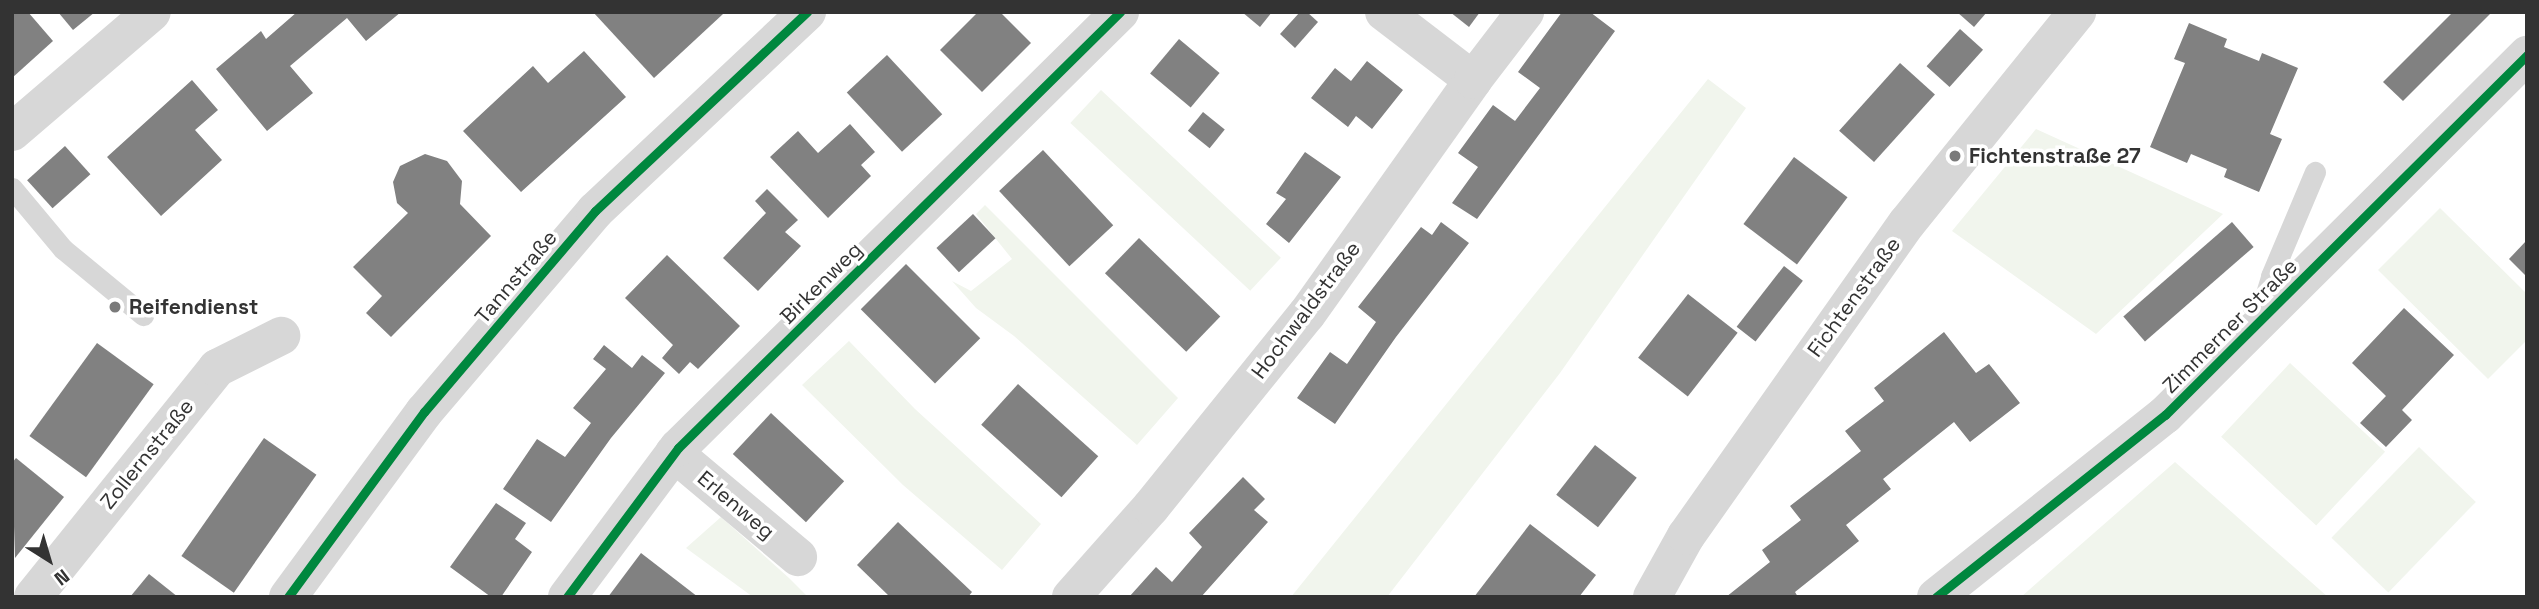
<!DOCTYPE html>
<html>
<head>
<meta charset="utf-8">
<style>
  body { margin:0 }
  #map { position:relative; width:2539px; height:609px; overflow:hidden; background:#fff; font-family:"Space Grotesk",sans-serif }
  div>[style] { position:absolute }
  .green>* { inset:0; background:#f1f5ed; transform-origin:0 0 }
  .building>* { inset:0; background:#818181; transform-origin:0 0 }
  .service>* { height:21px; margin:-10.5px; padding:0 10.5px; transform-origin:10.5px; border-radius:10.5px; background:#d7d7d7 }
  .minor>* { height:38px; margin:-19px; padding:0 19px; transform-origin:19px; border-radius:19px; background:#d7d7d7 }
  .cycleway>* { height:9px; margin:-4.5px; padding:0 4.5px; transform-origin:4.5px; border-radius:4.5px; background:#00873e }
  .dots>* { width:19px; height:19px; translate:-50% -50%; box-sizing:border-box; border:4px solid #fff; border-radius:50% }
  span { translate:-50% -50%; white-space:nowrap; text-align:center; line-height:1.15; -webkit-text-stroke:7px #fff; paint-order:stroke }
  .poi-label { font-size:21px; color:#333; font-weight:700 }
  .left { translate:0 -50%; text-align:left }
  .street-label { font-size:21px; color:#333 }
  .frame { position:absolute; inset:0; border:14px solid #333; pointer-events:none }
  .north { position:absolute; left:14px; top:525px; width:70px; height:70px; -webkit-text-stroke:5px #fff; paint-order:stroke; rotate:143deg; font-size:19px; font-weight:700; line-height:28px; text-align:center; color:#333 }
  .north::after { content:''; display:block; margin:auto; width:24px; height:32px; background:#333; clip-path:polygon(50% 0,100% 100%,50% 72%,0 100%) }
</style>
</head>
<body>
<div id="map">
  <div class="green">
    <i style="clip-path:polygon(1708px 79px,1746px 108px,1560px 373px,1387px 597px,1291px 597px)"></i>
    <i style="left:1101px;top:90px;width:246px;height:45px;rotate:43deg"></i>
    <i style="clip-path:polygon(2036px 129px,2223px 214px,2096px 334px,1952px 231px)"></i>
    <i style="clip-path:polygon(985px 205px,1178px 398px,1137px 445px,1014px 336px,976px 308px,952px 281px,971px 291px,1012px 259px,976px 214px)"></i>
    <i style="clip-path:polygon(2440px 208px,2527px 294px,2527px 340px,2488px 379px,2378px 270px)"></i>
    <i style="clip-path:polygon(849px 341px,915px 409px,1041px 524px,1002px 570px,903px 485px,802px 385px)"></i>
    <i style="left:2290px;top:363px;width:130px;height:101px;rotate:43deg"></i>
    <i style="left:2419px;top:447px;width:79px;height:126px;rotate:44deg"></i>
    <i style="clip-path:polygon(2175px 462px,2328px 597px,2021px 597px)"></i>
    <i style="clip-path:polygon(721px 517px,789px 578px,808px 597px,753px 597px,686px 548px)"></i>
  </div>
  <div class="building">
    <i style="clip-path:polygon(12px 12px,28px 12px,53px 41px,12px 78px)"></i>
    <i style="clip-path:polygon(58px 12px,95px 12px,73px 30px)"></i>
    <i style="clip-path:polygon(297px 12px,401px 12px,366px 41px,347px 18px,290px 66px,313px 93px,267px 131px,216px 69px,261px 31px,266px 39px)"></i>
    <i style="clip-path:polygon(593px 12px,722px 12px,723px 14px,654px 78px)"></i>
    <i style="clip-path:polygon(978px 12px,1000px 12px,1031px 43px,982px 92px,940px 50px)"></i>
    <i style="clip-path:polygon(1242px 12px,1272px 12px,1260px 27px)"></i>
    <i style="clip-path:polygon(1300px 12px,1307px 12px,1318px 22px,1295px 48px,1280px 34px)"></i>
    <i style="clip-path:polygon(1450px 12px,1480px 12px,1469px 27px)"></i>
    <i style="clip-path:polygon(1562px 12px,1590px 12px,1615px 31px,1477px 219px,1452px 203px,1478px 167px,1458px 153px,1493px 105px,1515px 121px,1540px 88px,1518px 72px)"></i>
    <i style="clip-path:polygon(1957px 12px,1987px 12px,1974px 27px)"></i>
    <i style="clip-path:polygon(2453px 12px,2492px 12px,2403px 101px,2383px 82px)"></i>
    <i style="clip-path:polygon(2189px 23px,2227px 39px,2224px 47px,2259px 61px,2262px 53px,2298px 68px,2270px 134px,2282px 139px,2259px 192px,2224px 177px,2227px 169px,2191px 154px,2187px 163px,2150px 147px,2185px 63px,2174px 59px)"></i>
    <i style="left:1960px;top:29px;width:31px;height:50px;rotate:42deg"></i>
    <i style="left:1179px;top:39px;width:53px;height:45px;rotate:40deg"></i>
    <i style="clip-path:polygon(584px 51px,626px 97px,521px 192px,463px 131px,533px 66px,548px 83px)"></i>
    <i style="left:887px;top:55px;width:81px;height:55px;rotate:47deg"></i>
    <i style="clip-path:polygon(1367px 61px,1403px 90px,1372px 129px,1356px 116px,1348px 127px,1311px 98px,1335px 68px,1351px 81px)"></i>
    <i style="left:1900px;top:63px;width:47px;height:91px;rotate:42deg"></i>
    <i style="clip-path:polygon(192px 80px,218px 110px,195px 130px,222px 160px,161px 216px,107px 157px)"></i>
    <i style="left:1203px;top:112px;width:28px;height:24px;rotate:39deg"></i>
    <i style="clip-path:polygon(850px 124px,875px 152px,861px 165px,871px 176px,828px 218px,770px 157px,798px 131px,818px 153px)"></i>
    <i style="left:65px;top:146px;width:38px;height:51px;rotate:48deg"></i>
    <i style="left:1043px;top:150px;width:103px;height:60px;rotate:47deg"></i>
    <i style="clip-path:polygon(1305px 152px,1341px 177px,1289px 243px,1266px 224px,1286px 199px,1276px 193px)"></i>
    <i style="clip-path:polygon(425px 154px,447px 161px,462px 181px,460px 204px,491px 236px,391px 337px,366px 313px,382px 296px,353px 267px,408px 213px,397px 203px,393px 182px,400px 166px)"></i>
    <i style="left:1794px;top:157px;width:67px;height:84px;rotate:37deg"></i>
    <i style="clip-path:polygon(767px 189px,798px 220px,785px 232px,801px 246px,758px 291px,723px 258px,766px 213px,755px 201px)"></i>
    <i style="left:973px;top:214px;width:33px;height:50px;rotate:47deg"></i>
    <i style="clip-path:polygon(1441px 222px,1469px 243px,1396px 337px,1335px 424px,1297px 398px,1330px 352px,1347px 364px,1376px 322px,1358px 307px,1421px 227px,1432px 235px)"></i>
    <i style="left:2232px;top:222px;width:33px;height:144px;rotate:49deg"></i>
    <i style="left:1139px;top:238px;width:113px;height:49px;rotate:44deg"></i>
    <i style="clip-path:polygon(2527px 240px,2527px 277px,2509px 259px)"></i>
    <i style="clip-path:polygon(667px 255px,740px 326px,698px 369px,690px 362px,679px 374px,662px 358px,673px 345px,625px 298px)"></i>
    <i style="left:906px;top:264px;width:105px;height:64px;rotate:45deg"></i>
    <i style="left:1784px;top:266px;width:24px;height:77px;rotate:38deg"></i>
    <i style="left:1688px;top:294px;width:63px;height:81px;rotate:38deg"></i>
    <i style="clip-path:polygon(2404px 308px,2454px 355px,2402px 410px,2412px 420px,2386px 447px,2360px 423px,2386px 396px,2352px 363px)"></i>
    <i style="clip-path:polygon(1944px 332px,1976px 373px,1989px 364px,2020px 403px,1970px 442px,1954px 422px,1883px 479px,1891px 489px,1846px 525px,1859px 541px,1795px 592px,1798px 597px,1726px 597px,1770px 562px,1762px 550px,1801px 520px,1790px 506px,1861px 451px,1845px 431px,1884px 401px,1874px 388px)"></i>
    <i style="left:97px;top:343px;width:70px;height:115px;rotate:36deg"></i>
    <i style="clip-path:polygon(604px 345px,632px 368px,642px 355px,665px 373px,611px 438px,551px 522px,503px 489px,537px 439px,565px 457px,591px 423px,573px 408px,606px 369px,593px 359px)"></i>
    <i style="left:1018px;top:384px;width:108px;height:55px;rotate:42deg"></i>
    <i style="left:771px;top:413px;width:100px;height:56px;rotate:43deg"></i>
    <i style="left:264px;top:438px;width:64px;height:144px;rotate:35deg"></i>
    <i style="left:1595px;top:445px;width:53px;height:63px;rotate:38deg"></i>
    <i style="clip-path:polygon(16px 458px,64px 497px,15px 558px,12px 463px)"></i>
    <i style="clip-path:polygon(1243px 477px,1265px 499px,1254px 510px,1268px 522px,1201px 597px,1129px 597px,1156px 567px,1172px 582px,1202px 547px,1189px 533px)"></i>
    <i style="clip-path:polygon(496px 503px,526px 523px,515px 539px,532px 552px,501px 597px,491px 597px,450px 567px)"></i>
    <i style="clip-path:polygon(898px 522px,972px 592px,968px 597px,890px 597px,857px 565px)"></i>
    <i style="clip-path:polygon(1530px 524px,1596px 575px,1579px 597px,1474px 597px)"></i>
    <i style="clip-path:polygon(641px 553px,698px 597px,608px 597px)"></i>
    <i style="clip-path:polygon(149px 574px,178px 597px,130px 597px)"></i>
  </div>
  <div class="service">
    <i style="left:12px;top:188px;width:80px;rotate:50.1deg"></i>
    <i style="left:63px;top:249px;width:104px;rotate:39.5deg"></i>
    <i style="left:2260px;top:313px;width:39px;rotate:-73deg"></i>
    <i style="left:2271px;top:276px;width:113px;rotate:-67.1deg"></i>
  </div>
  <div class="minor">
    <i style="left:1384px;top:12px;width:112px;rotate:37.4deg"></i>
    <i style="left:12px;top:132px;width:184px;rotate:-40.6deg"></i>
    <i style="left:674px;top:453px;width:162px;rotate:40deg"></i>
    <i style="left:33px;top:597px;width:294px;rotate:-51.2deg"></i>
    <i style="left:217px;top:368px;width:72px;rotate:-26.6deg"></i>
    <i style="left:288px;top:597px;width:230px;rotate:-53.7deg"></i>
    <i style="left:424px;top:412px;width:264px;rotate:-49.6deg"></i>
    <i style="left:595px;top:211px;width:291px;rotate:-43.2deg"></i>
    <i style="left:567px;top:597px;width:186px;rotate:-53.3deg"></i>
    <i style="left:678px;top:448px;width:621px;rotate:-44.61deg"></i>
    <i style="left:1071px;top:597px;width:120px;rotate:-48.4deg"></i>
    <i style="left:1151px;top:507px;width:248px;rotate:-51.1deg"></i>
    <i style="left:1307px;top:314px;width:287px;rotate:-54.6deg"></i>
    <i style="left:1473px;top:80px;width:86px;rotate:-52.6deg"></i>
    <i style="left:1652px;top:597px;width:70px;rotate:-60.9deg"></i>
    <i style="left:1686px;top:536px;width:383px;rotate:-54.8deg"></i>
    <i style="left:1907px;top:223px;width:271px;rotate:-51.1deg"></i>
    <i style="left:1936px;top:597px;width:293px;rotate:-38.5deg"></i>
    <i style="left:2165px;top:415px;width:511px;rotate:-44.84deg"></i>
  </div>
  <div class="cycleway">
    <i style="left:288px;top:597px;width:230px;rotate:-53.7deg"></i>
    <i style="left:424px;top:412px;width:264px;rotate:-49.6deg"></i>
    <i style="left:595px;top:211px;width:291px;rotate:-43.2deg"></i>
    <i style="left:567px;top:597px;width:186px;rotate:-53.3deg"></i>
    <i style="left:678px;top:448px;width:621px;rotate:-44.61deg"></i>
    <i style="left:1936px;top:597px;width:293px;rotate:-38.5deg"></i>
    <i style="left:2165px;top:415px;width:511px;rotate:-44.84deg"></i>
  </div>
  <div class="dots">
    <i style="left:1955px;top:156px;background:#7a7a7a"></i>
    <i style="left:115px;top:307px;background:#7a7a7a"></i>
  </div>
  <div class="poi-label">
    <span class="left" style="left:1969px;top:156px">Fichtenstraße 27</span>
    <span class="left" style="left:129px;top:307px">Reifendienst</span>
  </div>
  <div class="street-label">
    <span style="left:516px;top:277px;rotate:-50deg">Tannstraße</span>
    <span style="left:821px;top:283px;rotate:-45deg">Birkenweg</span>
    <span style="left:1854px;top:297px;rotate:-54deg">Fichtenstraße</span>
    <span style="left:1306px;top:310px;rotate:-53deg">Hochwaldstraße</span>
    <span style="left:2230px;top:326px;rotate:-45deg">Zimmerner Straße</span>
    <span style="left:147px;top:454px;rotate:-51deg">Zollernstraße</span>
    <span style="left:736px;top:505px;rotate:40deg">Erlenweg</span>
  </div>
  <div class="frame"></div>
  <div class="north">N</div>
</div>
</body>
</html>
